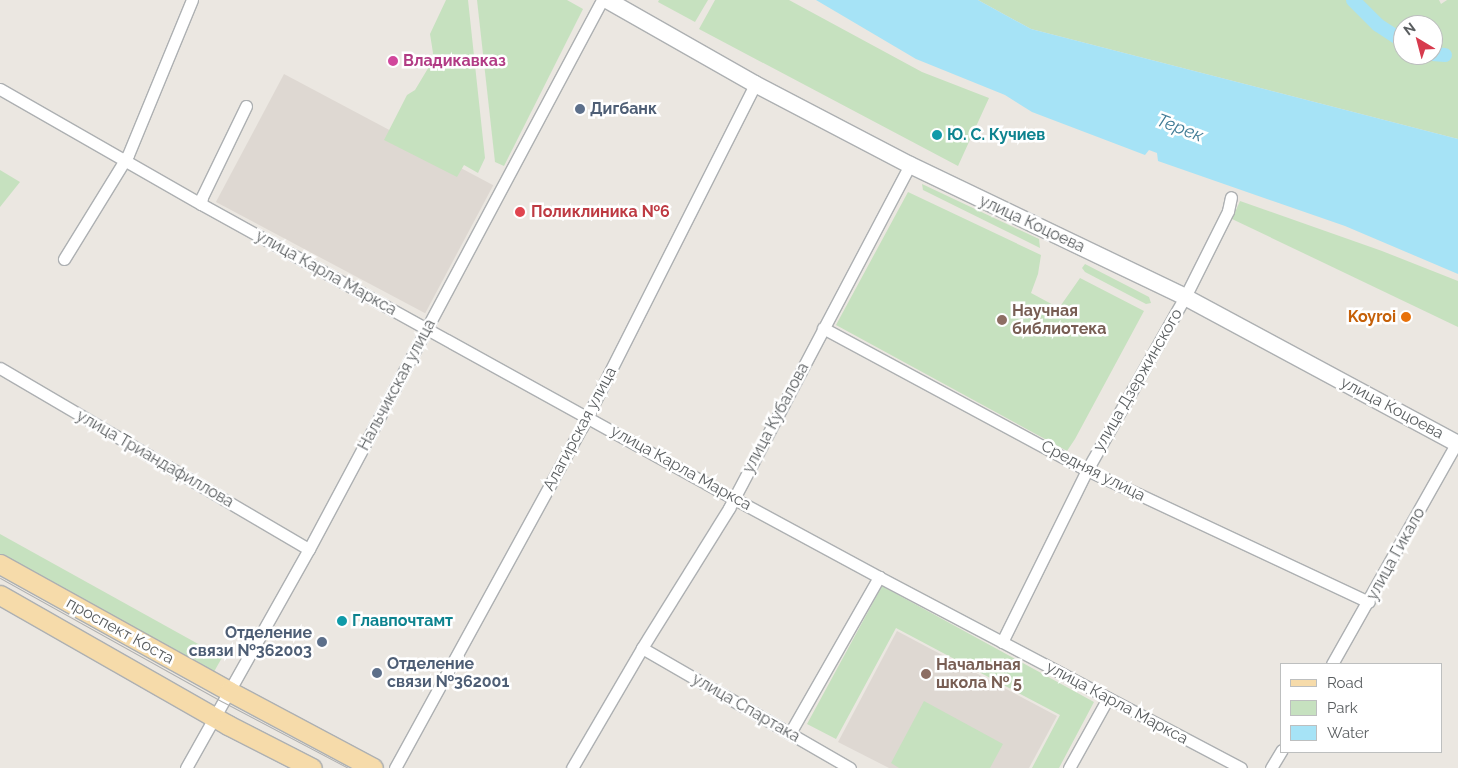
<!DOCTYPE html>
<html>
<head>
<meta charset="utf-8">
<style>
  body { margin:0 }
  #map { position:relative; width:1458px; height:768px; overflow:hidden; background:#ebe7e1; font-family:Raleway,sans-serif }
  div>[style] { position:absolute }
  .education>* { inset:0; background:#ded8d2; transform-origin:0 0 }
  .green>* { inset:0; background:#c6e1bf; transform-origin:0 0 }
  .water>* { inset:0; background:#a6e3f6 }
  .canal>* { height:14px; margin:-7px; padding:0 7px; transform-origin:7px; border-radius:7px; background:#a6e3f6 }
  .roads { filter:drop-shadow(1px 0 #adb0b2) drop-shadow(-1px 0 #adb0b2) drop-shadow(0 1px #adb0b2) drop-shadow(0 -1px #adb0b2) }
  .street>* { height:11px; margin:-5.5px; padding:0 5.5px; transform-origin:5.5px; border-radius:5.5px; background:#fff }
  .secondary>* { height:16px; margin:-8px; padding:0 8px; transform-origin:8px; border-radius:8px; background:#fff }
  .primary>* { height:19px; margin:-9.5px; padding:0 9.5px; transform-origin:9.5px; border-radius:9.5px; background:#f6dbaa }
  .tram>* { height:1px; margin:-0.5px; padding:0 0.5px; transform-origin:0.5px; border-radius:0.5px; background:#afb0b0 }
  .dots>* { width:14px; height:14px; translate:-50% -50%; box-sizing:border-box; border:2px solid #fff; border-radius:50% }
  span { translate:-50% -50%; white-space:nowrap; text-align:center; line-height:1.15; -webkit-text-stroke:5px #fff; paint-order:stroke }
  .hotel-label { font-size:16px; color:#b23c85; font-weight:700 }
  .left { translate:0 -50%; text-align:left }
  .service-label { font-size:16px; color:#4e5e75; font-weight:700 }
  .right { translate:-100% -50%; text-align:right }
  .culture-label { font-size:16px; color:#0d838f; font-weight:700 }
  .health-label { font-size:16px; color:#be3a42; font-weight:700 }
  .street-label { font-size:16px; color:#5a5e60 }
  .education-label { font-size:16px; color:#785e54; font-weight:700 }
  .food-label { font-size:16px; color:#c56008; font-weight:700 }
  .water-label { font-size:18px; color:#407b95; font-style:italic }
  .legend { position:absolute; left:1280px; top:663px; width:162px; height:90px; box-sizing:border-box; background:#fff; border:1px solid #bdbfbf; margin:0; padding:6px 9px; list-style:none; font-size:15px; color:#5a5e60 }
  .legend li { display:flex; align-items:center; gap:10px; height:25px }
  .legend b { width:25px; border:1px solid #bdbfbf }
  .north { position:absolute; left:1393px; top:15px; width:50px; height:50px; box-sizing:border-box; background:#fff; border:1px solid #bdbfbf; border-radius:50%; rotate:323deg; font-size:14px; font-weight:700; line-height:20px; text-align:center; color:#5a5e60 }
  .north::after { content:''; display:block; margin:auto; width:18px; height:22px; background:#d73b4e; clip-path:polygon(50% 0,100% 100%,50% 72%,0 100%) }
</style>
</head>
<body>
<div id="map">
  <div class="education">
    <i style="left:284px;top:74px;width:237px;height:145px;rotate:28deg"></i>
    <i style="clip-path:polygon(897px 631px,1057px 716px,1029px 768px,889px 768px,838px 742px)"></i>
  </div>
  <div class="green">
    <i style="clip-path:polygon(446px 0,468px 0,485px 158px,478px 173px,464px 165px,457px 177px,384px 140px,407px 95px,415px 90px,430px 65px,433px 53px,430px 34px)"></i>
    <i style="clip-path:polygon(477px 0,567px 0,583px 9px,504px 166px,495px 162px)"></i>
    <i style="clip-path:polygon(659px 0,708px 0,695px 22px,658px 2px)"></i>
    <i style="clip-path:polygon(715px 0,789px 0,922px 72px,989px 98px,958px 166px,699px 29px)"></i>
    <i style="clip-path:polygon(evenodd,978px 0,1439px 0,1441px 4px,1447px 0,1458px 0,1458px 139px,1031px 29px,978px 0,1403px 25px,1433px 25px,1433px 55px,1403px 55px,1403px 25px)"></i>
    <i style="clip-path:polygon(0 170px,20px 182px,0 207px)"></i>
    <i style="clip-path:polygon(922px 184px,1039px 239px,1040px 248px,923px 190px)"></i>
    <i style="clip-path:polygon(908px 192px,1041px 255px,1038px 274px,1031px 293px,1059px 308px,1080px 278px,1144px 311px,1075px 439px,1067px 451px,836px 325px)"></i>
    <i style="clip-path:polygon(1240px 201px,1382px 251px,1458px 281px,1458px 327px,1232px 219px)"></i>
    <i style="clip-path:polygon(1085px 264px,1149px 297px,1151px 303px,1146px 304px,1085px 272px,1082px 268px)"></i>
    <i style="left:0;top:534px;width:254px;height:21px;rotate:29deg"></i>
    <i style="clip-path:polygon(882px 586px,1094px 702px,1059px 768px,1032px 768px,1060px 715px,896px 628px,836px 739px,807px 724px)"></i>
    <i style="clip-path:polygon(924px 701px,1003px 744px,990px 768px,899px 768px,891px 763px)"></i>
  </div>
  <div class="water">
    <i style="clip-path:polygon(816px 0,978px 0,1031px 29px,1458px 139px,1458px 274px,1345px 226px,1158px 161px,1157px 153px,1149px 150px,1145px 155px,1032px 112px,1005px 95px,916px 59px)"></i>
  </div>
  <div class="canal">
    <i style="left:1353px;top:0;width:35px;rotate:45deg"></i>
    <i style="left:1378px;top:25px;width:30px;rotate:33deg"></i>
    <i style="left:1433px;top:54px;width:12px;rotate:5deg"></i>
  </div>
  <div class="roads">
    <div class="street">
      <i style="left:0;top:89px;width:232px;rotate:29.8deg"></i>
      <i style="left:201px;top:204px;width:591px;rotate:28.95deg"></i>
      <i style="left:718px;top:490px;width:183px;rotate:28.4deg"></i>
      <i style="left:879px;top:577px;width:409px;rotate:27.8deg"></i>
      <i style="left:201px;top:204px;width:7px;rotate:-82deg"></i>
      <i style="left:202px;top:197px;width:101px;rotate:-64.2deg"></i>
      <i style="left:64px;top:259px;width:122px;rotate:-58.4deg"></i>
      <i style="left:128px;top:155px;width:168px;rotate:-67.6deg"></i>
      <i style="left:823px;top:328px;width:300px;rotate:28.3deg"></i>
      <i style="left:1087px;top:470px;width:311px;rotate:25.1deg"></i>
      <i style="left:0;top:368px;width:358px;rotate:30.4deg"></i>
      <i style="left:1002px;top:642px;width:192px;rotate:-63.7deg"></i>
      <i style="left:1087px;top:470px;width:199px;rotate:-60.5deg"></i>
      <i style="left:1185px;top:297px;width:96px;rotate:-63.4deg"></i>
      <i style="left:1228px;top:211px;width:14px;rotate:-78deg"></i>
      <i style="left:642px;top:648px;width:240px;rotate:30deg"></i>
      <i style="left:1332px;top:664px;width:255px;rotate:-60.6deg"></i>
      <i style="left:790px;top:733px;width:180px;rotate:-60.3deg"></i>
      <i style="left:186px;top:768px;width:251px;rotate:-60.7deg"></i>
      <i style="left:309px;top:549px;width:622px;rotate:-61.91deg"></i>
      <i style="left:395px;top:768px;width:389px;rotate:-61.3deg"></i>
      <i style="left:582px;top:427px;width:384px;rotate:-63.2deg"></i>
      <i style="left:572px;top:768px;width:139px;rotate:-59.7deg"></i>
      <i style="left:642px;top:648px;width:165px;rotate:-58.1deg"></i>
      <i style="left:729px;top:508px;width:388px;rotate:-62.2deg"></i>
      <i style="left:1069px;top:768px;width:80px;rotate:-60.9deg"></i>
      <i style="left:1271px;top:768px;width:21px;rotate:-59deg"></i>
    </div>
    <div class="secondary">
      <i style="left:607px;top:0;width:170px;rotate:29.6deg"></i>
      <i style="left:755px;top:84px;width:175px;rotate:27.6deg"></i>
      <i style="left:910px;top:165px;width:305px;rotate:25.6deg"></i>
      <i style="left:1185px;top:297px;width:310px;rotate:28.3deg"></i>
    </div>
    <div class="primary">
      <i style="left:0;top:564px;width:262px;rotate:29deg"></i>
      <i style="left:229px;top:691px;width:163px;rotate:28.1deg"></i>
      <i style="left:0;top:595px;width:262px;rotate:29.7deg"></i>
      <i style="left:228px;top:725px;width:94px;rotate:27.1deg"></i>
    </div>
  </div>
  <div class="tram">
    <i style="left:0;top:578px;width:255px;rotate:29.1deg"></i>
    <i style="left:223px;top:702px;width:141px;rotate:27.8deg"></i>
  </div>
  <div class="dots">
    <i style="left:393px;top:61px;background:#d1479c"></i>
    <i style="left:580px;top:109px;background:#5c6f8a"></i>
    <i style="left:937px;top:135px;background:#0f9aa8"></i>
    <i style="left:520px;top:212px;background:#e0444e"></i>
    <i style="left:1406px;top:317px;background:#e8710a"></i>
    <i style="left:1002px;top:320px;background:#8d6e63"></i>
    <i style="left:342px;top:621px;background:#0f9aa8"></i>
    <i style="left:322px;top:642px;background:#5c6f8a"></i>
    <i style="left:377px;top:673px;background:#5c6f8a"></i>
    <i style="left:926px;top:674px;background:#8d6e63"></i>
  </div>
  <div class="hotel-label">
    <span class="left" style="left:403px;top:61px">Владикавказ</span>
  </div>
  <div class="service-label">
    <span class="left" style="left:590px;top:109px">Дигбанк</span>
    <span class="right" style="left:312px;top:642px">Отделение<br>связи №362003</span>
    <span class="left" style="left:387px;top:673px">Отделение<br>связи №362001</span>
  </div>
  <div class="culture-label">
    <span class="left" style="left:947px;top:135px">Ю. С. Кучиев</span>
    <span class="left" style="left:352px;top:621px">Главпочтамт</span>
  </div>
  <div class="health-label">
    <span class="left" style="left:531px;top:212px">Поликлиника №6</span>
  </div>
  <div class="street-label">
    <span style="left:1032px;top:224px;rotate:25deg">улица Коцоева</span>
    <span style="left:326px;top:273px;rotate:29deg">улица Карла Маркса</span>
    <span style="left:1138px;top:380px;rotate:-60deg">улица Дзержинского</span>
    <span style="left:397px;top:385px;rotate:-62deg">Нальчикская улица</span>
    <span style="left:1392px;top:408px;rotate:28deg">улица Коцоева</span>
    <span style="left:776px;top:418px;rotate:-62deg">улица Кубалова</span>
    <span style="left:580px;top:429px;rotate:-62deg">Алагирская улица</span>
    <span style="left:155px;top:459px;rotate:30deg">улица Триандафиллова</span>
    <span style="left:681px;top:468px;rotate:29deg">улица Карла Маркса</span>
    <span style="left:1093px;top:471px;rotate:27deg">Средняя улица</span>
    <span style="left:1396px;top:554px;rotate:-61deg">улица Гикало</span>
    <span style="left:120px;top:631px;rotate:29deg">проспект Коста</span>
    <span style="left:1117px;top:703px;rotate:28deg">улица Карла Маркса</span>
    <span style="left:746px;top:708px;rotate:30deg">улица Спартака</span>
  </div>
  <div class="education-label">
    <span class="left" style="left:1012px;top:320px">Научная<br>библиотека</span>
    <span class="left" style="left:936px;top:674px">Начальная<br>школа № 5</span>
  </div>
  <div class="food-label">
    <span class="right" style="left:1396px;top:317px">Koyroi</span>
  </div>
  <div class="water-label">
    <span style="left:1180px;top:128px;rotate:21deg">Терек</span>
  </div>
  <ul class="legend">
  <li><b style="height:6px;background:#f6dbaa"></b>Road</li>
  <li><b style="height:14px;background:#c6e1bf"></b>Park</li>
  <li><b style="height:14px;background:#a6e3f6"></b>Water</li>
  </ul>
  <div class="north">N</div>
</div>
</body>
</html>
